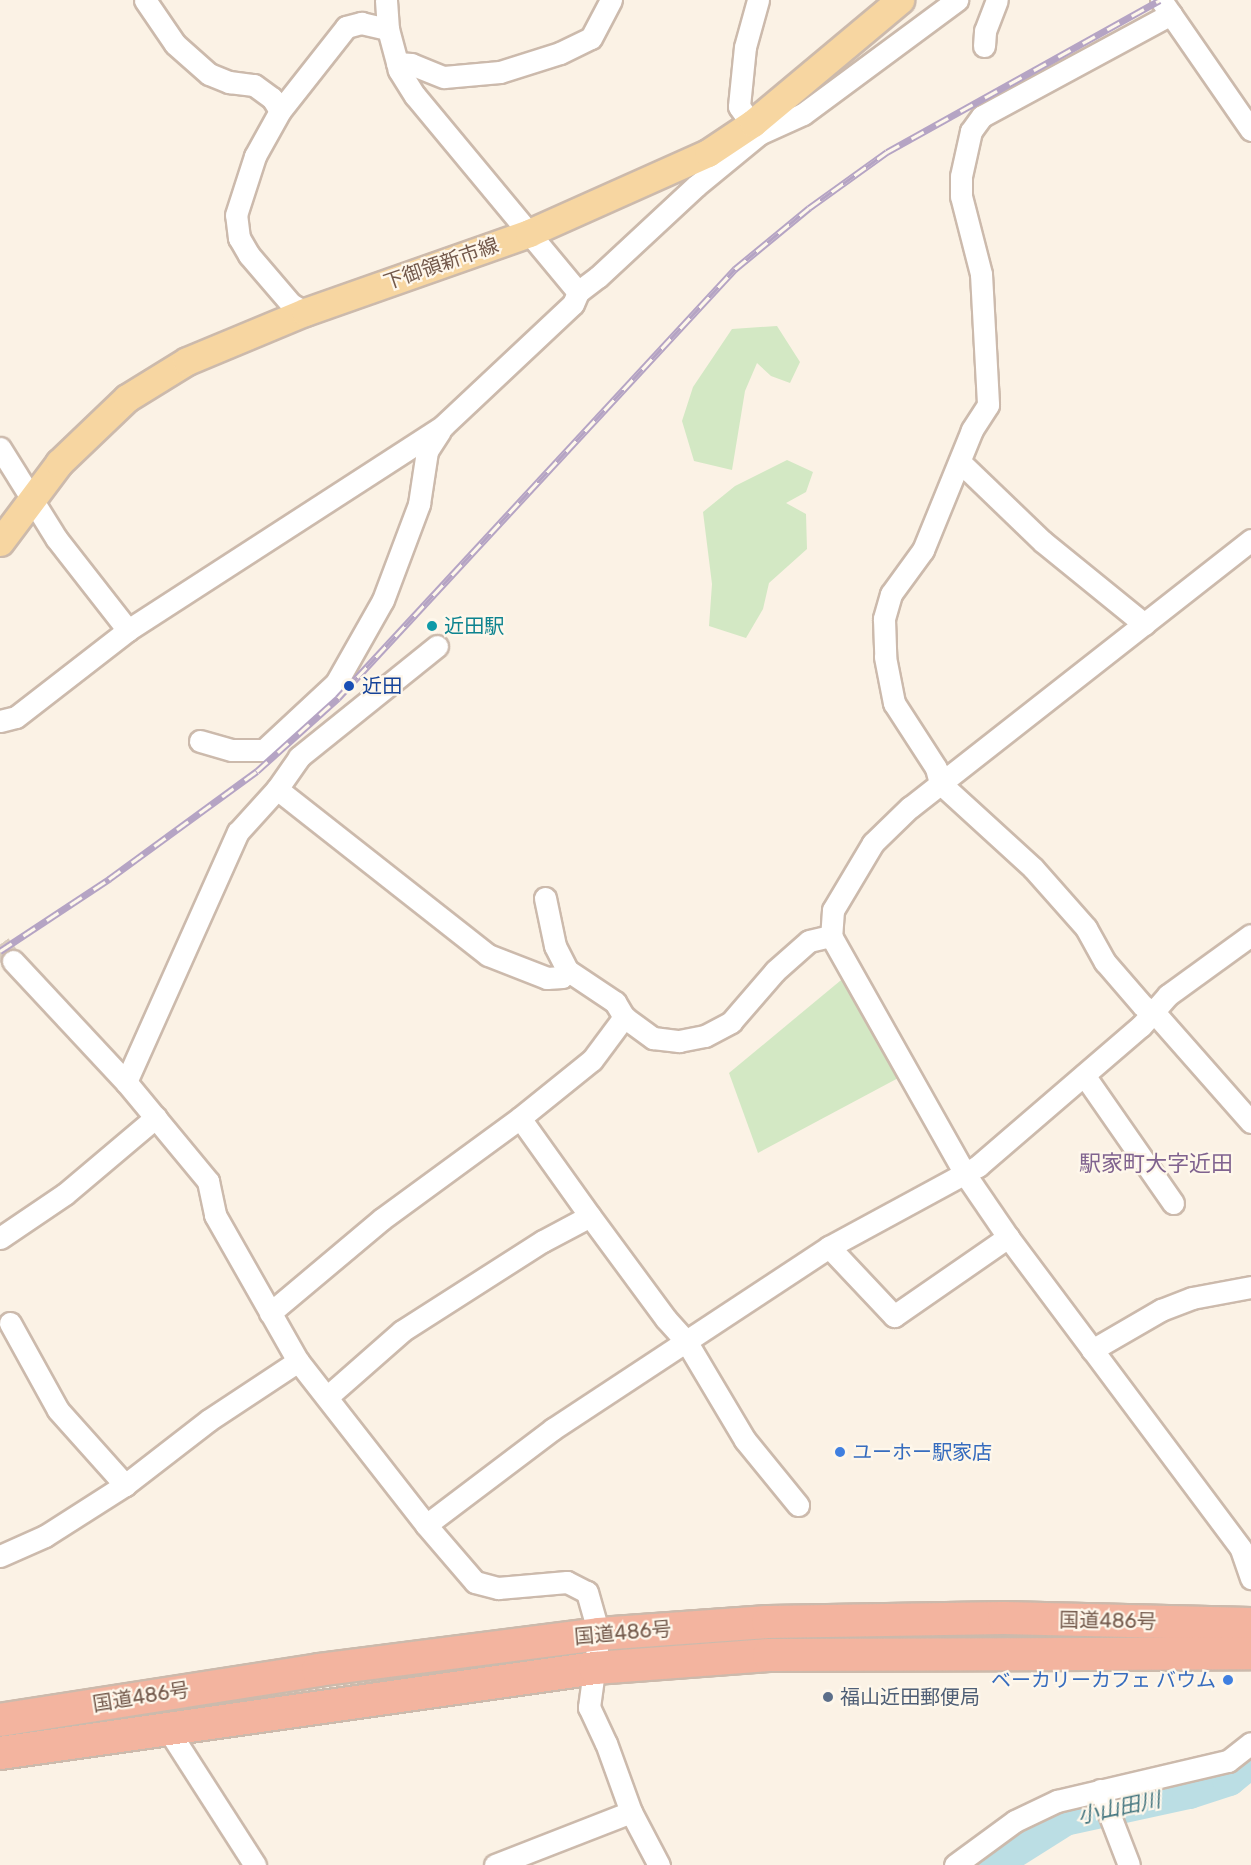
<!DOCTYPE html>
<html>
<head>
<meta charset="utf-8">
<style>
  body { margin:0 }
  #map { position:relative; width:1251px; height:1865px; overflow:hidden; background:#fbf2e5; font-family:Rubik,"Noto Sans JP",sans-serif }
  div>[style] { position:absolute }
  .green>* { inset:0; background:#d3e8c4 }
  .river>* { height:34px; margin:-17px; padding:0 17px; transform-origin:17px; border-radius:17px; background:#bbdee4 }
  .minor-tunnel>* { height:21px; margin-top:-10.5px; transform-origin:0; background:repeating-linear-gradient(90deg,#d9ccbe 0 21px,transparent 0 31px) }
  .roads { filter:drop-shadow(2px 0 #ccbaac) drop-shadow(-2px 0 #ccbaac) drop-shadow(0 2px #ccbaac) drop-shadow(0 -2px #ccbaac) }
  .minor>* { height:21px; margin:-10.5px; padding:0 10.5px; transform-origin:10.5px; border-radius:10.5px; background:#fff }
  .major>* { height:27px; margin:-13.5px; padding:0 13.5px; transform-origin:13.5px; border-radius:13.5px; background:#f7d6a1 }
  .highway>* { height:32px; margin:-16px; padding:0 16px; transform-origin:16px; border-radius:16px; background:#f3b49f }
  .rail>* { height:7px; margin-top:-3.5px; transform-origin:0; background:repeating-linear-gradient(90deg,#fef7eb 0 14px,#b5a4c4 0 28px); box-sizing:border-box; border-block:2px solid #b5a4c4 }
  .dots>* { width:16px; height:16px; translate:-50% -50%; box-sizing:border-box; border:3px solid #fef7eb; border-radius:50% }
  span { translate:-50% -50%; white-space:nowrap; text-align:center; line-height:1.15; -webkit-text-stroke:4.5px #fef7eb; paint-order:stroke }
  .street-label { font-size:20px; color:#73594b }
  .culture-label { font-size:20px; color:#0d838f }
  .left { translate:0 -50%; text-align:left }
  .transit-label { font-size:20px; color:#164399 }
  .shop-label { font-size:20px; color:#366cbe }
  .right { translate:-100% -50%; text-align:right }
  .service-label { font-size:20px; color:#4e5e75 }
  .water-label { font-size:21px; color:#43757f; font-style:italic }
  .quarter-label { font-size:22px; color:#80638f }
</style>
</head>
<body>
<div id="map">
  <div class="green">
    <i style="clip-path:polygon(777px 326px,800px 362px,790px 383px,771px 376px,757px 363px,745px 391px,732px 470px,694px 461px,682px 421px,693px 387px,732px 329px)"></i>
    <i style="clip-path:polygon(787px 460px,813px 472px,806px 492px,786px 503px,806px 514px,807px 549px,769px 583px,763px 609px,746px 638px,709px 626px,712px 584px,703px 512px,735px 486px)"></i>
    <i style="clip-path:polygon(846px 976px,902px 1076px,758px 1153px,729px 1073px)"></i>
  </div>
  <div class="river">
    <i style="left:992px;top:1865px;width:86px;rotate:-32.2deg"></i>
    <i style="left:1065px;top:1819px;width:127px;rotate:-12.3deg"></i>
    <i style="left:1189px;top:1792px;width:42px;rotate:-18deg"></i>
    <i style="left:1229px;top:1779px;width:28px;rotate:-39deg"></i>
  </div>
  <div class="minor-tunnel">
    <i style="left:0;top:944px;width:21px;rotate:53deg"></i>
  </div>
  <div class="roads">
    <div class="minor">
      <i style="left:145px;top:0;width:53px;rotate:55.7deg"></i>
      <i style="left:175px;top:44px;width:45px;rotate:41.4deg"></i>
      <i style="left:209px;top:74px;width:22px;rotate:22deg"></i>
      <i style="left:229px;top:82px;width:25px;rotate:7deg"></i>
      <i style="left:254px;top:85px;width:22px;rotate:36deg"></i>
      <i style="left:272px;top:98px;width:15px;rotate:58deg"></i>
      <i style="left:1161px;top:0;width:158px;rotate:55.3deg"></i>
      <i style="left:1171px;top:14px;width:215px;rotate:151.6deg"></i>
      <i style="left:982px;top:116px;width:19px;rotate:126deg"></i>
      <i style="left:971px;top:131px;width:46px;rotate:102.5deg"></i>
      <i style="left:961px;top:176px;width:20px;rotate:90deg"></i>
      <i style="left:961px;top:196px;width:81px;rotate:75.6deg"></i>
      <i style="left:981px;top:274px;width:131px;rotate:86.9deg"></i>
      <i style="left:988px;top:405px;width:30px;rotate:123deg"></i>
      <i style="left:972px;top:430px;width:130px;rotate:112.2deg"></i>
      <i style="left:923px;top:550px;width:54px;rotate:126deg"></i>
      <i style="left:891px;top:594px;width:26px;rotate:106deg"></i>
      <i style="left:884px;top:619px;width:38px;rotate:88deg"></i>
      <i style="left:885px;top:657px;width:47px;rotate:78.9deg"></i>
      <i style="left:894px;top:703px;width:77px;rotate:57.1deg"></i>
      <i style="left:936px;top:768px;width:16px;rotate:75deg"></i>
      <i style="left:940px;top:783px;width:126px;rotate:42.4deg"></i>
      <i style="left:1033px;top:868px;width:80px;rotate:48.5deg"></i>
      <i style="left:1086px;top:928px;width:39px;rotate:61deg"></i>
      <i style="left:1105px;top:962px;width:58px;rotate:49.2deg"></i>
      <i style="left:1143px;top:1006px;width:11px;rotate:27deg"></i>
      <i style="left:1153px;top:1011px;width:148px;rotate:48.6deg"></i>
      <i style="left:984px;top:46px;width:15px;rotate:-86deg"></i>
      <i style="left:985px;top:31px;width:33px;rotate:-69deg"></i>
      <i style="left:397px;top:63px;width:14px;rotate:4deg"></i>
      <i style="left:411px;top:64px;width:35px;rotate:22deg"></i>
      <i style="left:444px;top:77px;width:56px;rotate:-5.1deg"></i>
      <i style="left:500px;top:72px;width:63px;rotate:-17.6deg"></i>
      <i style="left:560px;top:53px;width:34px;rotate:-26deg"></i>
      <i style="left:591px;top:38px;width:43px;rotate:-62.2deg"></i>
      <i style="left:759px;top:134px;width:48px;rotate:-24.4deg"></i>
      <i style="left:803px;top:114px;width:192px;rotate:-36.5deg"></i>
      <i style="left:578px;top:292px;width:25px;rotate:-37deg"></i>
      <i style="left:598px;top:277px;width:134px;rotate:-42.9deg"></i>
      <i style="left:696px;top:186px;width:82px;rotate:-39.5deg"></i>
      <i style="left:759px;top:134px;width:34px;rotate:-126deg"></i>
      <i style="left:739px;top:106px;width:59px;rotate:-84.2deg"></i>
      <i style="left:745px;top:47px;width:49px;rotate:-74.5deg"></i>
      <i style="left:305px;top:312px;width:16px;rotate:-150deg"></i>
      <i style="left:291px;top:304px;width:65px;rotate:-130.6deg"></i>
      <i style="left:249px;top:255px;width:20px;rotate:-120deg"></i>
      <i style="left:239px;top:238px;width:23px;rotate:-97deg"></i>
      <i style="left:236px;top:215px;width:62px;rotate:-72.1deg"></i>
      <i style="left:255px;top:156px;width:51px;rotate:-60.9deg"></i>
      <i style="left:280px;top:111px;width:107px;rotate:-51.8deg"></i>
      <i style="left:346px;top:27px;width:16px;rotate:-15deg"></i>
      <i style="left:361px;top:23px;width:28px;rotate:13deg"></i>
      <i style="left:0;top:448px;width:106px;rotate:58.1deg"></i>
      <i style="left:56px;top:538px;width:117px;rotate:52deg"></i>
      <i style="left:960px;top:462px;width:114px;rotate:43.9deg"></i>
      <i style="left:1042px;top:541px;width:132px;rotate:39.1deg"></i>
      <i style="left:1251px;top:540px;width:433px;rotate:141.9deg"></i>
      <i style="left:910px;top:807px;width:52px;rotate:135.8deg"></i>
      <i style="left:873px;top:843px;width:78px;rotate:120.8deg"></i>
      <i style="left:833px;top:910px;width:26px;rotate:94deg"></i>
      <i style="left:831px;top:936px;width:273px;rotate:60.6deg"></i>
      <i style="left:965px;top:1174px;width:76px;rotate:55.7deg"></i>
      <i style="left:1008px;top:1237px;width:389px;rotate:53.2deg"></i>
      <i style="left:1241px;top:1549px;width:31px;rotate:71deg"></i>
      <i style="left:0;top:721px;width:16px;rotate:-14deg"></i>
      <i style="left:16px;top:717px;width:142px;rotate:-37.8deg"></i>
      <i style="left:128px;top:630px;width:375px;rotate:-32.9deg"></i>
      <i style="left:443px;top:426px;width:178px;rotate:-43.2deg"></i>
      <i style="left:573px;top:304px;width:13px;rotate:-67deg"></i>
      <i style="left:578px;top:292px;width:255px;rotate:-129.7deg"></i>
      <i style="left:415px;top:96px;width:31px;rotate:-122deg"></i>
      <i style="left:399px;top:70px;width:42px;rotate:-105deg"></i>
      <i style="left:388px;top:29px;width:29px;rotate:-94deg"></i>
      <i style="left:200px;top:741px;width:33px;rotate:16deg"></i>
      <i style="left:232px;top:750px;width:32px"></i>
      <i style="left:264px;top:750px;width:98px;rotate:-42.9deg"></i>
      <i style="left:336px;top:683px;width:95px;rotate:-60.5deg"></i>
      <i style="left:383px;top:600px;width:103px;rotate:-69.4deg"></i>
      <i style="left:419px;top:504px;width:54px;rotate:-81.4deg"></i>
      <i style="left:427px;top:451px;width:24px;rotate:-57deg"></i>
      <i style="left:277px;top:789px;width:268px;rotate:38.2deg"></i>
      <i style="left:488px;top:955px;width:63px;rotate:21.3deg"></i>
      <i style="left:547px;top:978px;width:15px;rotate:-4deg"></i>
      <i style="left:562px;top:977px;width:9px;rotate:-54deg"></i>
      <i style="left:545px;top:898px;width:49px;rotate:78.2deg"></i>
      <i style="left:555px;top:946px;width:27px;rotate:63deg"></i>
      <i style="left:567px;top:970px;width:58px;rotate:33.7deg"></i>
      <i style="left:615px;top:1002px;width:17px;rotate:59deg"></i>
      <i style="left:624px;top:1017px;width:36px;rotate:36deg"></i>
      <i style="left:653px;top:1038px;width:26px;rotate:7deg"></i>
      <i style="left:679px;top:1041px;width:26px;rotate:-11deg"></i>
      <i style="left:705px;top:1036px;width:30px;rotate:-28deg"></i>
      <i style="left:731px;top:1022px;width:67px;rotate:-49.2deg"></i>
      <i style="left:775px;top:971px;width:45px;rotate:-41.4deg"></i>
      <i style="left:809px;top:941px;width:23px;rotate:-13deg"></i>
      <i style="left:13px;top:961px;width:166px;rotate:47deg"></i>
      <i style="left:126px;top:1082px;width:129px;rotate:50.4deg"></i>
      <i style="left:208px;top:1181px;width:35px;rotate:78deg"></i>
      <i style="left:215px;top:1215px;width:168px;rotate:60.4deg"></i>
      <i style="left:298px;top:1361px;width:208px;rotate:52deg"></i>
      <i style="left:426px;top:1525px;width:75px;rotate:49.3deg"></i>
      <i style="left:475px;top:1582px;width:24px;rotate:15deg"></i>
      <i style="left:498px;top:1588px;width:69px;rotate:-5deg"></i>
      <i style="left:567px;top:1582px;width:22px;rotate:27deg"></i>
      <i style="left:587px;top:1592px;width:44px;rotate:74.1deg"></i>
      <i style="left:599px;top:1634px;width:74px;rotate:97.8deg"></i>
      <i style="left:589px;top:1707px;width:40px;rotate:65deg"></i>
      <i style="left:606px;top:1743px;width:73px;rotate:70.1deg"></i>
      <i style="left:631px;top:1812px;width:60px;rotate:62.2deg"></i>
      <i style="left:1084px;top:1075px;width:156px;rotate:55.2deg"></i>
      <i style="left:126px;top:1082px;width:274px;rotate:-65.9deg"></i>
      <i style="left:238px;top:832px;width:58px;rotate:-47.8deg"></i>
      <i style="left:277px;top:789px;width:39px;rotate:-55deg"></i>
      <i style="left:299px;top:757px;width:177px;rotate:-38.8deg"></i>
      <i style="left:520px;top:1118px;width:120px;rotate:54.5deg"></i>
      <i style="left:590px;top:1216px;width:128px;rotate:53.6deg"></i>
      <i style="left:666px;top:1319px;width:30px;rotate:48deg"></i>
      <i style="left:686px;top:1341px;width:115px;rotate:59.2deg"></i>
      <i style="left:745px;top:1440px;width:84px;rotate:50.8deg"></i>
      <i style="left:0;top:1238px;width:78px;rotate:-34.1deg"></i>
      <i style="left:65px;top:1194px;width:119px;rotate:-40.2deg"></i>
      <i style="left:829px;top:1247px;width:95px;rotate:46.7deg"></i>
      <i style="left:894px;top:1316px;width:139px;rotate:-34.7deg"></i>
      <i style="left:270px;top:1313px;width:146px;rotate:-40deg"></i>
      <i style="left:382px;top:1219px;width:171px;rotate:-36.2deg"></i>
      <i style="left:520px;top:1118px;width:92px;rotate:-38.9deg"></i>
      <i style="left:592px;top:1060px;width:54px;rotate:-53.3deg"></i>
      <i style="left:10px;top:1323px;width:99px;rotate:61.1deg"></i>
      <i style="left:58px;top:1410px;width:101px;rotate:48.2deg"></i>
      <i style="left:1092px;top:1350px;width:80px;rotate:-30.1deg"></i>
      <i style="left:1161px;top:1310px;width:33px;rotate:-21deg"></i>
      <i style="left:1192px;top:1298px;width:60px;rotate:-10.6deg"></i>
      <i style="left:327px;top:1397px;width:100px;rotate:-41.3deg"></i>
      <i style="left:402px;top:1331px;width:167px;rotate:-32.6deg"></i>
      <i style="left:543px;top:1241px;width:53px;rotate:-28deg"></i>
      <i style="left:426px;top:1525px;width:159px;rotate:-37.1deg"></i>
      <i style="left:553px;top:1429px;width:331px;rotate:-33.4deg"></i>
      <i style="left:829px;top:1247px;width:170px;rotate:-28.5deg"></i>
      <i style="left:978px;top:1166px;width:215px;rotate:-40.7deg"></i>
      <i style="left:1141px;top:1026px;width:41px;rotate:-48.9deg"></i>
      <i style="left:1168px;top:995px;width:102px;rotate:-35.9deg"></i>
      <i style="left:0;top:1556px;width:49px;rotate:-24deg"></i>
      <i style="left:45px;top:1536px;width:95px;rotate:-32.5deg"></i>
      <i style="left:125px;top:1485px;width:106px;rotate:-37.7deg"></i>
      <i style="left:209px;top:1420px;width:107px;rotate:-33.5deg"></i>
      <i style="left:167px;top:1728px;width:163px;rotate:57.3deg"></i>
      <i style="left:1100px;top:1790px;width:80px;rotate:68.9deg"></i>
      <i style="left:495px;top:1865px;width:146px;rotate:-21.3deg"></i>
      <i style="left:955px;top:1865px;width:74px;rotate:-36.3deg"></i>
      <i style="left:1015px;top:1821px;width:47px;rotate:-25.5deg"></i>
      <i style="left:1057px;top:1801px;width:176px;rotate:-13.2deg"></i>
      <i style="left:1228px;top:1761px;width:29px;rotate:-38deg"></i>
    </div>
    <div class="major">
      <i style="left:0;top:542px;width:99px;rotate:-53.2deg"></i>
      <i style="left:59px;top:463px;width:94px;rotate:-43.7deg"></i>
      <i style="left:127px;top:398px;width:70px;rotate:-31.7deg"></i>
      <i style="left:187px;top:361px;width:128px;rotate:-22.6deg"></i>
      <i style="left:305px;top:312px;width:238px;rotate:-19.4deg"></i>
      <i style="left:529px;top:233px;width:196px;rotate:-24.1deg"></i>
      <i style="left:708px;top:153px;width:54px;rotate:-33.7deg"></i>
      <i style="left:753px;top:123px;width:192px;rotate:-39.9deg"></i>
    </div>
    <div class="highway">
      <i style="left:0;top:1720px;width:322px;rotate:-8.9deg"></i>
      <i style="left:318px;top:1670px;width:283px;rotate:-7.3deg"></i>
      <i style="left:599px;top:1634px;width:169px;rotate:-4.1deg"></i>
      <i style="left:768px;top:1622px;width:236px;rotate:-1deg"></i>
      <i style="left:1004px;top:1618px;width:247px;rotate:1.4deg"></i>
      <i style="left:0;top:1753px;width:601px;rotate:-8.13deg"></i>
      <i style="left:595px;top:1668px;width:174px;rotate:-4.3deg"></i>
      <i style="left:769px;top:1655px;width:482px;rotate:-0.2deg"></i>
    </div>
  </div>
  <div class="rail">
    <i style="left:0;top:951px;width:131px;rotate:-33.4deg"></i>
    <i style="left:109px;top:879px;width:183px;rotate:-36.1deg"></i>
    <i style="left:257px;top:771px;width:109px;rotate:-42deg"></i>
    <i style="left:338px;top:698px;width:585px;rotate:-47.22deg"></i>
    <i style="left:735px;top:269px;width:96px;rotate:-39.5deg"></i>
    <i style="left:809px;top:208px;width:96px;rotate:-35.7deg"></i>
    <i style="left:887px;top:152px;width:312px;rotate:-29.1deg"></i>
  </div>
  <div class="dots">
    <i style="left:432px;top:626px;background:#0f9aa8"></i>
    <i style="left:349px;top:686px;background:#1a4fb4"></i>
    <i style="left:840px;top:1452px;background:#3f7fe0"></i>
    <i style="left:1228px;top:1680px;background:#3f7fe0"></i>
    <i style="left:828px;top:1697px;background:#5c6f8a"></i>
  </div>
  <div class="street-label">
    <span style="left:441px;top:264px;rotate:-19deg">下御領新市線</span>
    <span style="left:1108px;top:1621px;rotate:1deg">国道486号</span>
    <span style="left:623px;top:1633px;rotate:-5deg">国道486号</span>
    <span style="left:141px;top:1697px;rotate:-9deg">国道486号</span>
  </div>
  <div class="culture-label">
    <span class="left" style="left:444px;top:626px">近田駅</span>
  </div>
  <div class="transit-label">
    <span class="left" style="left:362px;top:686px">近田</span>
  </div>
  <div class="shop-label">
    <span class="left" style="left:852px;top:1452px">ユーホー駅家店</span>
    <span class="right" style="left:1216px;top:1680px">ベーカリーカフェ バウム</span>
  </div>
  <div class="service-label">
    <span class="left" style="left:840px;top:1697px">福山近田郵便局</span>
  </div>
  <div class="water-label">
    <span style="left:1119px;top:1808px;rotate:-12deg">小山田川</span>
  </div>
  <div class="quarter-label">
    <span style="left:1156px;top:1164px">駅家町大字近田</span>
  </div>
</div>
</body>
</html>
